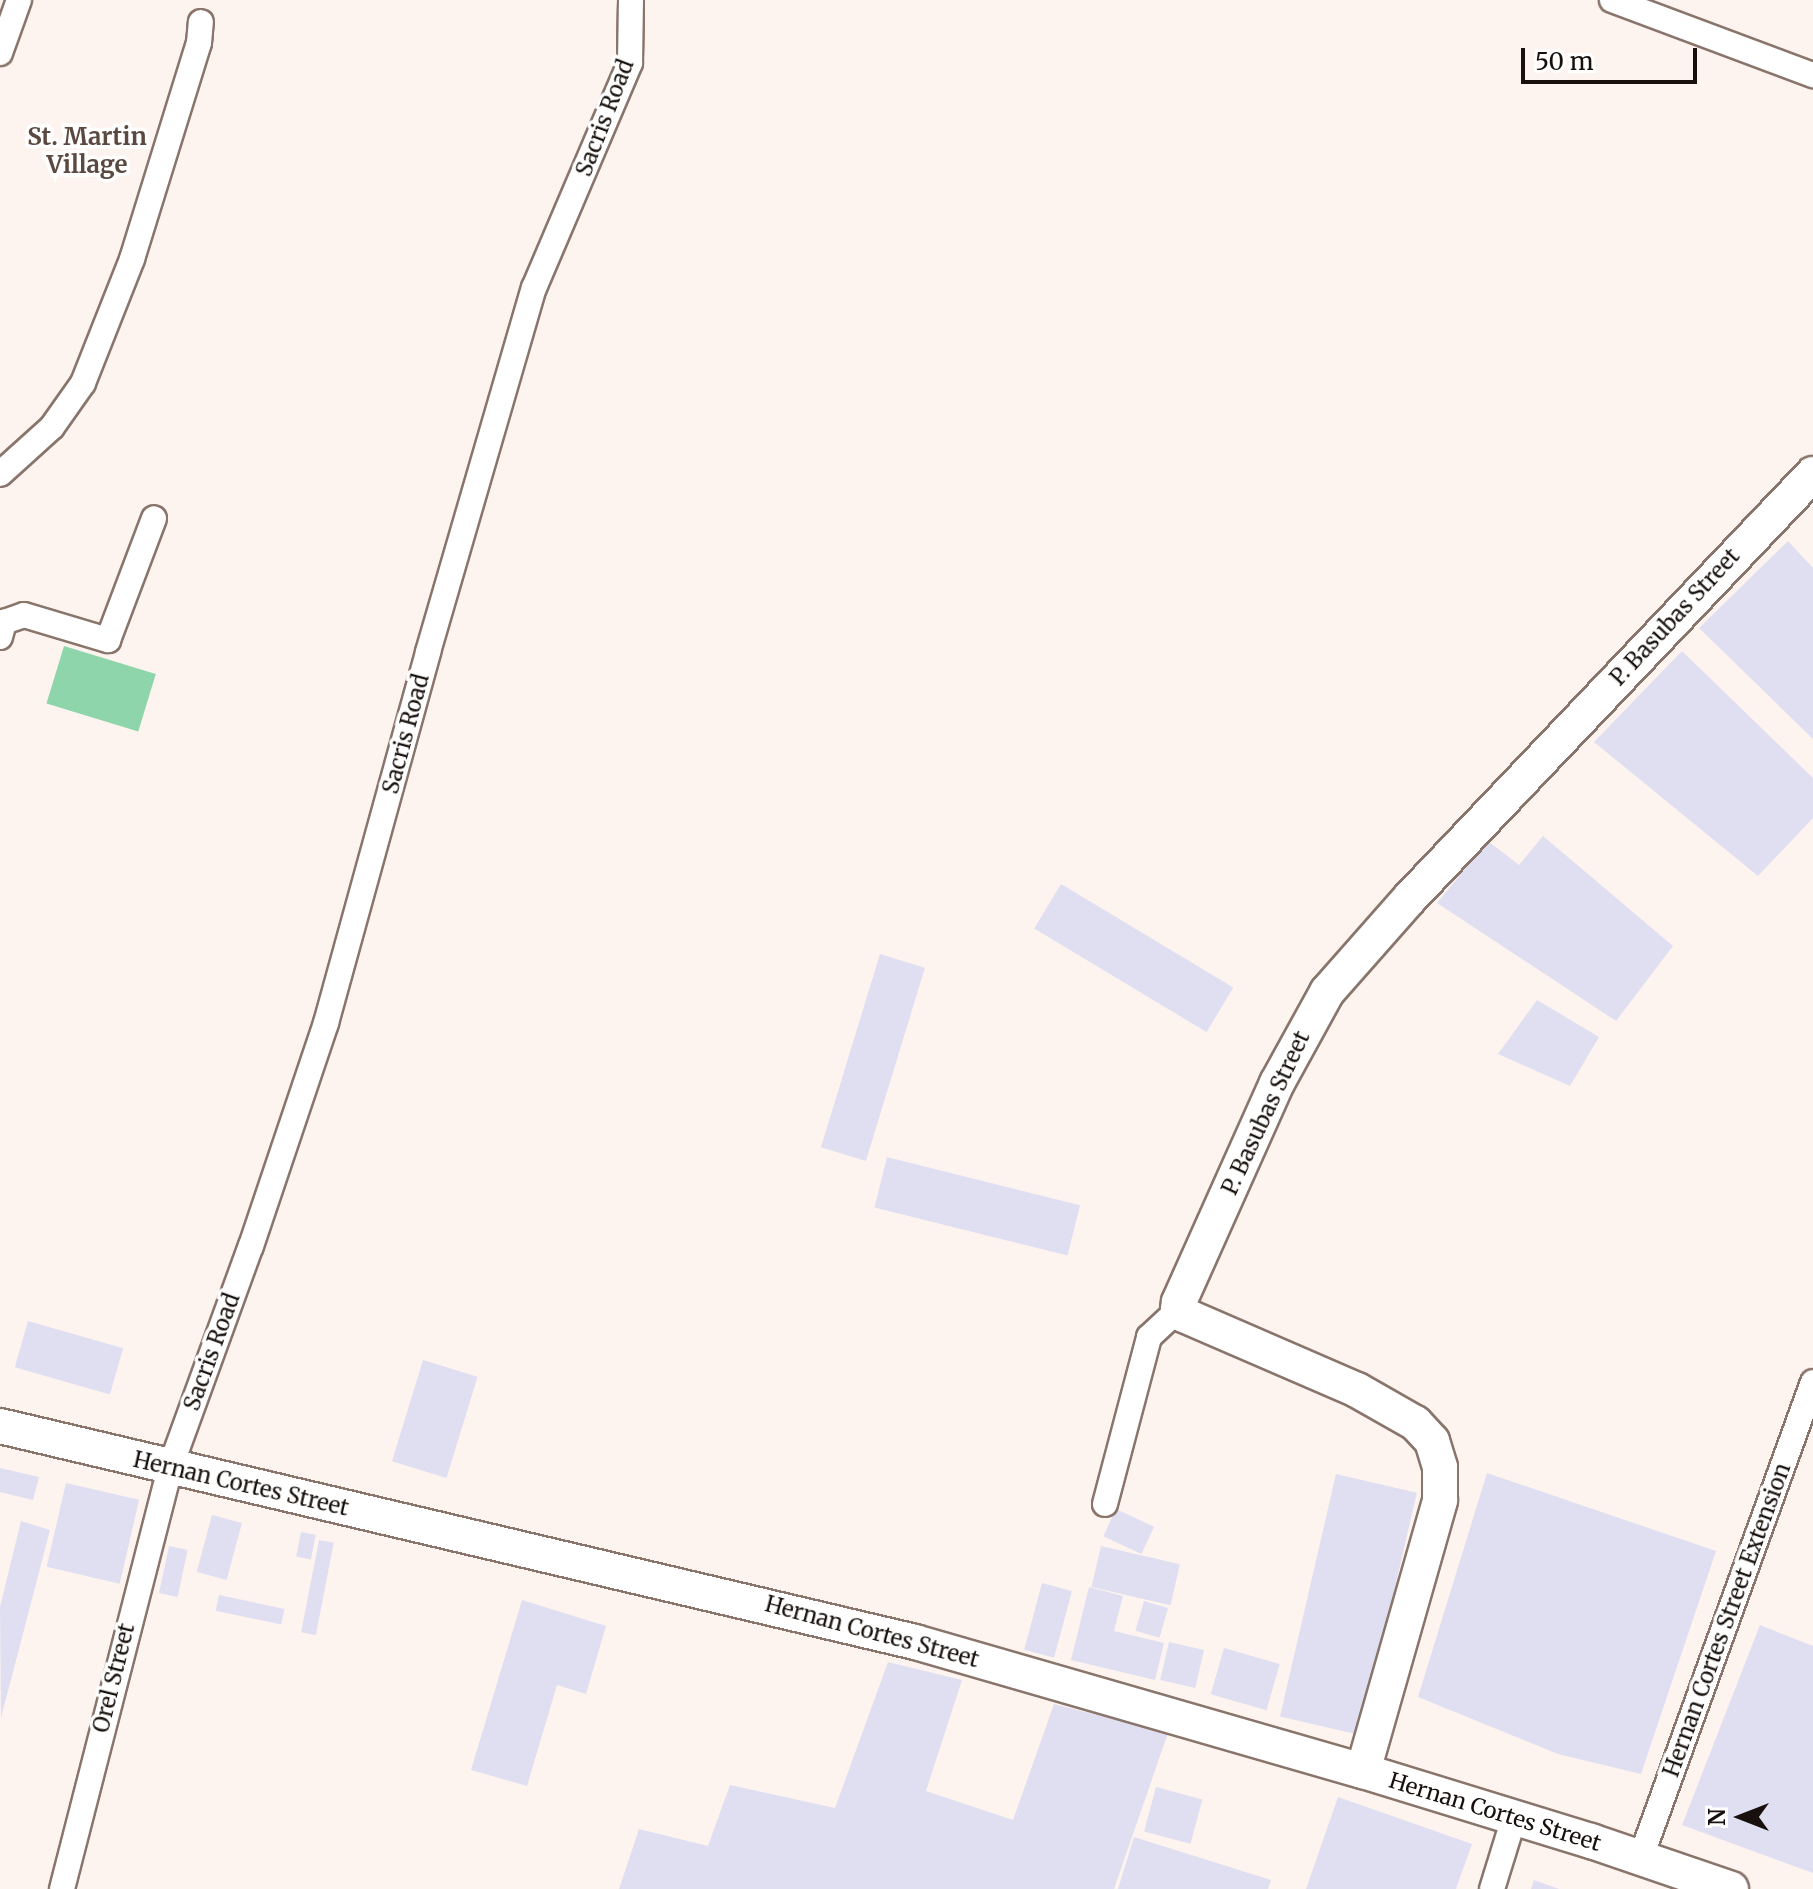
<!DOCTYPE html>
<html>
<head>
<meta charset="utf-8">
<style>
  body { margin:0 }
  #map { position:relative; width:1813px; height:1889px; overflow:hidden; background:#fdf4ef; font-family:Merriweather,serif }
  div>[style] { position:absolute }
  .green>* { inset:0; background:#8fd5ab; transform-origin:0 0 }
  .building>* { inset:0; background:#e0dff1; transform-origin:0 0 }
  .roads { filter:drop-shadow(2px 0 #89756b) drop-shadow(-2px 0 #89756b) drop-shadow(0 2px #89756b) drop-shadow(0 -2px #89756b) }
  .street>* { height:24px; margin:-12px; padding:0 12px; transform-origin:12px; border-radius:12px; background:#fff }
  .secondary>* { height:34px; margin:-17px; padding:0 17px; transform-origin:17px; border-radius:17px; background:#fff }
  span { translate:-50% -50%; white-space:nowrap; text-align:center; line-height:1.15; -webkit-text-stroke:7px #fff; paint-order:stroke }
  .street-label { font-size:22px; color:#17100c }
  .neighbourhood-label { font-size:24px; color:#5b4940; font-weight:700 }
  .north { position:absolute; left:1701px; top:1777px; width:80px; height:80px; -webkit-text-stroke:6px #fff; paint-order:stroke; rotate:270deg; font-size:22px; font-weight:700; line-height:32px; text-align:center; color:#17100c }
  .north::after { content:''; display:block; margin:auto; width:28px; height:36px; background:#17100c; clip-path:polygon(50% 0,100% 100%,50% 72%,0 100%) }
  .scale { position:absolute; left:1521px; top:48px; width:176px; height:36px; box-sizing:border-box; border:4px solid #17100c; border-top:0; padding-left:10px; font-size:24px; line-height:28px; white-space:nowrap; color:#17100c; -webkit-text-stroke:6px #fff; paint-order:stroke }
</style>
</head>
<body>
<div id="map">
  <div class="green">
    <i style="left:64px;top:646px;width:96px;height:60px;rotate:17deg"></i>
  </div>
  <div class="building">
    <i style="clip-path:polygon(1788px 541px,1813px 568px,1813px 739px,1699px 628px)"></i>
    <i style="clip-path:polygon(1682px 651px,1813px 778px,1813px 818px,1758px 876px,1594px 742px)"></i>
    <i style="clip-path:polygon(1543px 836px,1673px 946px,1616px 1021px,1437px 903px,1488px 841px,1519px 865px)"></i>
    <i style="left:1061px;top:884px;width:201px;height:52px;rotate:31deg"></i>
    <i style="left:880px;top:954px;width:47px;height:202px;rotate:17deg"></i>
    <i style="clip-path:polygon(1537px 1000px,1599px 1037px,1570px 1086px,1498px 1054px)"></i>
    <i style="left:887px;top:1157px;width:199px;height:52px;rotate:14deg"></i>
    <i style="left:28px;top:1321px;width:99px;height:48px;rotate:16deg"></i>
    <i style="left:423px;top:1360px;width:57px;height:106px;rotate:17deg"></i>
    <i style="clip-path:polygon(0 1468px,39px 1477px,33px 1500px,0 1492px)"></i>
    <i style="clip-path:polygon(1487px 1473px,1716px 1551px,1641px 1774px,1558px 1754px,1418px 1697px)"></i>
    <i style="left:1336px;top:1474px;width:83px;height:249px;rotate:13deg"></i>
    <i style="left:66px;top:1483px;width:75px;height:86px;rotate:13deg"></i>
    <i style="left:1116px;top:1509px;width:42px;height:30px;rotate:25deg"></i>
    <i style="left:212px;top:1515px;width:31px;height:59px;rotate:15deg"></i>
    <i style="clip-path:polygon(21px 1521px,50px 1530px,1px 1718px,0 1607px)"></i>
    <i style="left:301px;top:1532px;width:15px;height:25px;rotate:11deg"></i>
    <i style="left:319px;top:1540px;width:15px;height:94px;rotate:11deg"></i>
    <i style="left:169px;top:1546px;width:19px;height:48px;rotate:12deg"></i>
    <i style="left:1101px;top:1546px;width:81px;height:42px;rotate:13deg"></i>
    <i style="left:1042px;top:1583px;width:31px;height:69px;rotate:15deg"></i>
    <i style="clip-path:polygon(1089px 1587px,1123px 1596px,1114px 1631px,1164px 1643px,1155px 1680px,1071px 1660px)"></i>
    <i style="left:219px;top:1595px;width:67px;height:16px;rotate:12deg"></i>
    <i style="clip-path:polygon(522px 1600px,606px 1626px,586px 1694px,557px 1685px,527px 1786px,471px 1770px)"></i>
    <i style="left:1144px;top:1601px;width:25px;height:31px;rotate:16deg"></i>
    <i style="clip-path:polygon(1760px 1625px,1813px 1646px,1813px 1873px,1682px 1825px)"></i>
    <i style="left:1169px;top:1642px;width:36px;height:39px;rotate:13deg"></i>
    <i style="left:1224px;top:1648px;width:58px;height:48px;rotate:16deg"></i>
    <i style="clip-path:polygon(888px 1662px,962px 1680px,926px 1791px,1013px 1820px,1054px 1704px,1168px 1733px,1114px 1889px,619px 1889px,639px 1829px,708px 1846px,730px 1785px,835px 1808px)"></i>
    <i style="left:1156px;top:1787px;width:48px;height:46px;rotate:15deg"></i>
    <i style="clip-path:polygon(1338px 1797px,1472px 1844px,1456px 1889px,1306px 1889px)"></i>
    <i style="clip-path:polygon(1134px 1837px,1271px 1880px,1268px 1889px,1118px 1889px)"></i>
    <i style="clip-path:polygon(1534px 1880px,1559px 1889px,1531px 1889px)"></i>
  </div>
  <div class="roads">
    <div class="street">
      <i style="left:1612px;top:0;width:215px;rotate:20.5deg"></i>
      <i style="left:0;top:53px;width:56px;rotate:-70.3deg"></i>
      <i style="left:0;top:474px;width:70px;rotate:-42.1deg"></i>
      <i style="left:52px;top:427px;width:54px;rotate:-54.8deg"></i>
      <i style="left:83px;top:383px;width:133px;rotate:-68.4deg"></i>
      <i style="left:132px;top:259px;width:226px;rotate:-72.8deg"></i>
      <i style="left:199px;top:43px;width:21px;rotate:-85deg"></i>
      <i style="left:0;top:637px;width:16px;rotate:-75deg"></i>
      <i style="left:4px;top:622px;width:21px;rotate:-19deg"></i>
      <i style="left:24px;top:615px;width:88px;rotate:16.6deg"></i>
      <i style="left:108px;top:640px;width:130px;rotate:-69.3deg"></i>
      <i style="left:1105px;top:1504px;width:173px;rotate:-75.2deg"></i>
      <i style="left:1149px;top:1337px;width:40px;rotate:-43deg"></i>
      <i style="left:1641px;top:1857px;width:505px;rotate:-70.09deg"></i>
      <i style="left:62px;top:1889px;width:435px;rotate:-75.6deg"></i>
      <i style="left:170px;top:1468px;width:236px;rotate:-70deg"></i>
      <i style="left:251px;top:1246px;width:235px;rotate:-71.4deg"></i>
      <i style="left:326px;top:1023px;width:385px;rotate:-74.6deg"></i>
      <i style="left:428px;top:652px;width:379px;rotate:-73.8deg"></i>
      <i style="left:534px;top:288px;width:245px;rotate:-66.9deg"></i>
      <i style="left:630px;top:63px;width:63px;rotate:-89.1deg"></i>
      <i style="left:1492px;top:1889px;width:74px;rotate:-72.8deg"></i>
    </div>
    <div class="secondary">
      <i style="left:0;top:1426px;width:940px;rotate:13.28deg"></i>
      <i style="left:915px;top:1642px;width:466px;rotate:16.1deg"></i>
      <i style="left:1363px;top:1771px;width:239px;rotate:17.1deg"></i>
      <i style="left:1591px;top:1841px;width:148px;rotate:18.9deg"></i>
      <i style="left:1363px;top:1771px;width:282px;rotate:-74.1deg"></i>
      <i style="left:1440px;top:1500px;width:33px;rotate:-90deg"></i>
      <i style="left:1440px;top:1467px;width:27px;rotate:-107deg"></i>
      <i style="left:1432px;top:1441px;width:25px;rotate:-133deg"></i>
      <i style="left:1415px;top:1423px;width:67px;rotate:-150.4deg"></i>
      <i style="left:1357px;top:1390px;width:189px;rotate:-156.6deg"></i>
      <i style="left:1184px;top:1315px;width:8px;rotate:-140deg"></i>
      <i style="left:1178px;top:1310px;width:8px;rotate:-83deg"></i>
      <i style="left:1179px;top:1302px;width:240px;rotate:-65.9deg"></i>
      <i style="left:1277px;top:1083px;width:104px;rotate:-61.2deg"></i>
      <i style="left:1327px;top:992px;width:125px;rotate:-48.6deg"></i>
      <i style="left:1410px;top:898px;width:585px;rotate:-46.45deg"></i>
    </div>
  </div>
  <div class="street-label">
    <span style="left:605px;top:118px;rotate:-69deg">Sacris Road</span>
    <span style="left:1675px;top:617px;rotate:-47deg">P. Basubas Street</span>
    <span style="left:406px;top:734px;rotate:-75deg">Sacris Road</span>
    <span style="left:1266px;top:1113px;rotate:-65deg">P. Basubas Street</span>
    <span style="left:212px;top:1352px;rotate:-70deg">Sacris Road</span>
    <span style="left:241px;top:1484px;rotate:13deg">Hernan Cortes Street</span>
    <span style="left:1727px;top:1620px;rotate:-70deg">Hernan Cortes Street Extension</span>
    <span style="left:872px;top:1632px;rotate:15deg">Hernan Cortes Street</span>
    <span style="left:114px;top:1678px;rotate:-76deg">Orel Street</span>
    <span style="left:1495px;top:1812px;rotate:17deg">Hernan Cortes Street</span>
  </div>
  <div class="neighbourhood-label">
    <span style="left:87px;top:151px">St. Martin<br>Village</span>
  </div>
  <div class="north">N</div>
  <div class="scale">50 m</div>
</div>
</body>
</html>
